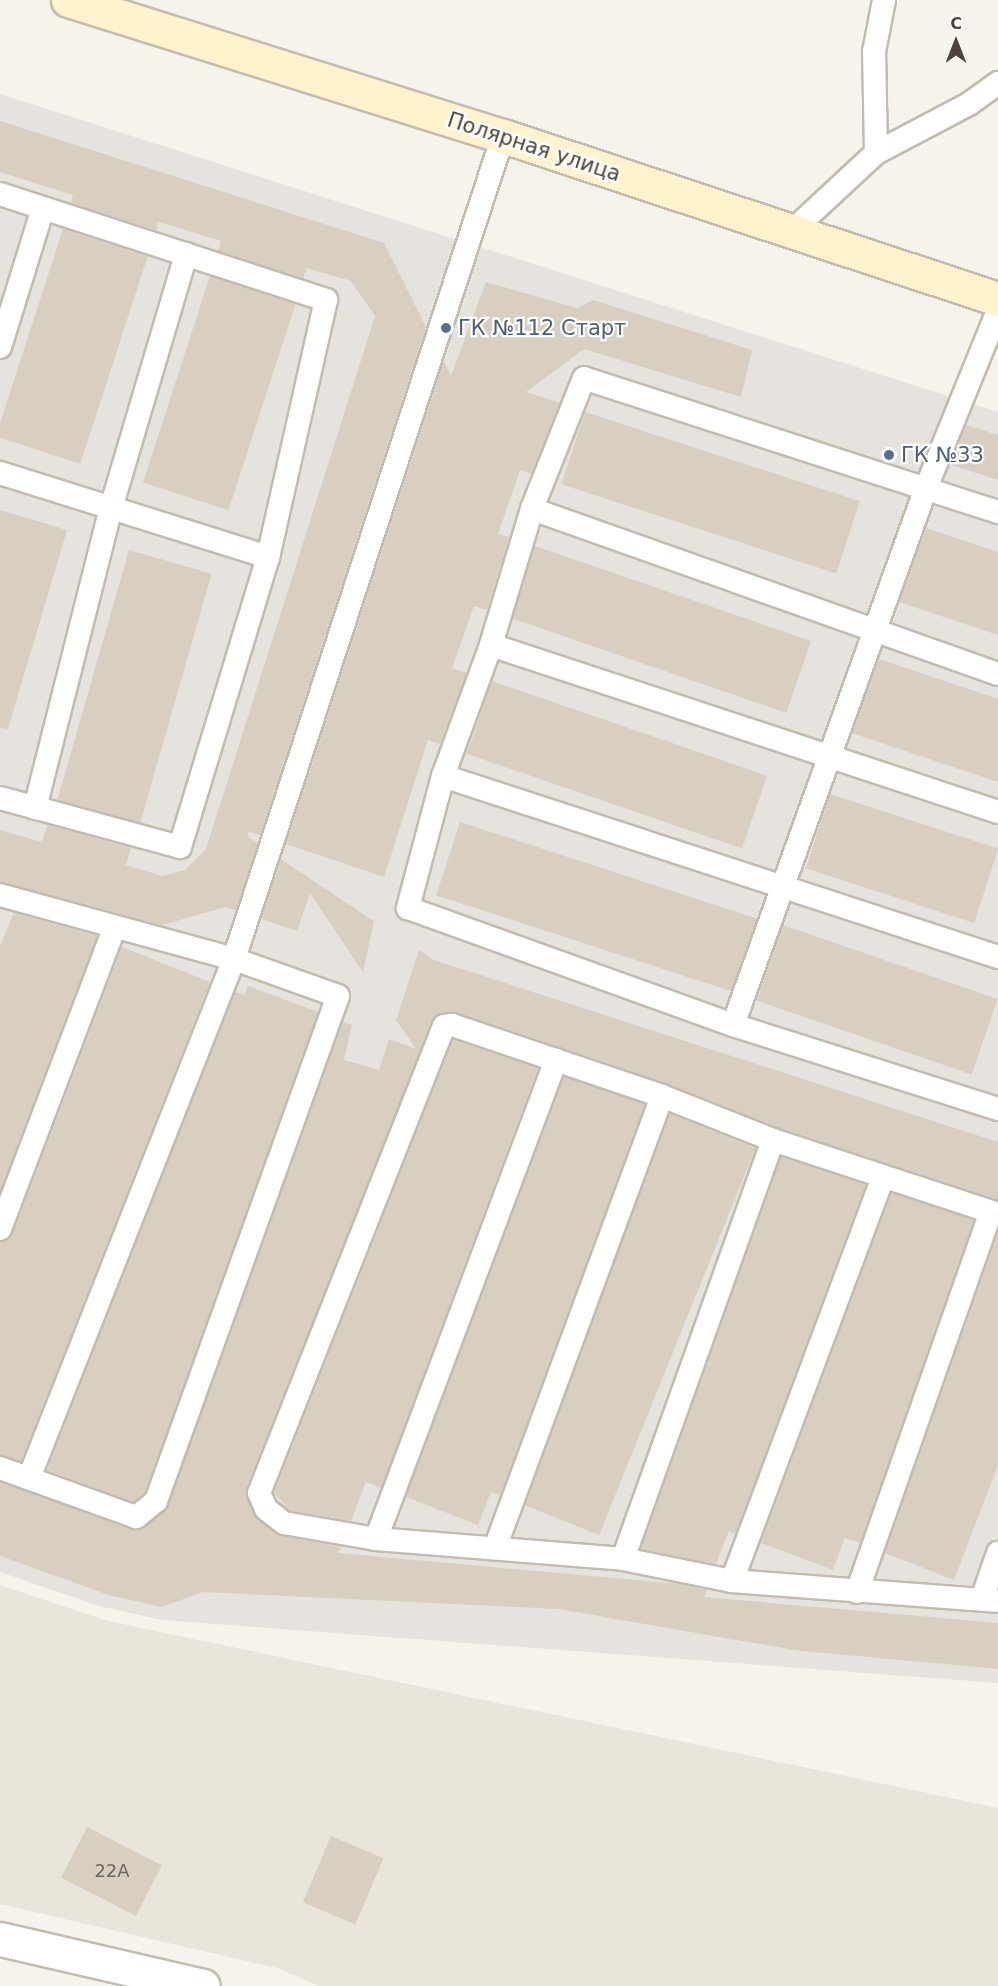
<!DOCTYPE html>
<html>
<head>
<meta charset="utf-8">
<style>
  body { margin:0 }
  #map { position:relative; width:998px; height:1986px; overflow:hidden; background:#f6f3ec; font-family:"DejaVu Sans",sans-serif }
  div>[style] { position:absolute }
  .residential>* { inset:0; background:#eae5da }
  .industrial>* { inset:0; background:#e6e2dd }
  .building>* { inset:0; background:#d8cfc1; transform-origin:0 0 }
  .roads { filter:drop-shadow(2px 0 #c2bbae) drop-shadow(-2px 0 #c2bbae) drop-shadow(0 2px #c2bbae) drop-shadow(0 -2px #c2bbae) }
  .lane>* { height:22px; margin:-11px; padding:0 11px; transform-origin:11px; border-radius:11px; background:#fff }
  .street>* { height:33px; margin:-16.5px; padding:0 16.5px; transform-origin:16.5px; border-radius:16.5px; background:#fff }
  .secondary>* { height:33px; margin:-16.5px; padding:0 16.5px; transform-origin:16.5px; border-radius:16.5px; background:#fff3cd }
  .dots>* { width:16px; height:16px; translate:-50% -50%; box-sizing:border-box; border:3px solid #fff; border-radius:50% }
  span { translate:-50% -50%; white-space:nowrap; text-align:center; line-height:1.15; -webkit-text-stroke:4.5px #fff; paint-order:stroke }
  .number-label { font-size:18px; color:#6e675b }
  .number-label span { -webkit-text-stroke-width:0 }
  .street-label { font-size:21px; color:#4b4439 }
  .service-label { font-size:21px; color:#4e5e75 }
  .left { translate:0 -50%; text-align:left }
  .north { position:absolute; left:926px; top:12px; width:60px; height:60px; -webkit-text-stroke:4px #fff; paint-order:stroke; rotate:0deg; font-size:16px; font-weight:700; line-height:24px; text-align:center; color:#4b4439 }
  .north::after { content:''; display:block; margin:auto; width:21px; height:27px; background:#4b4439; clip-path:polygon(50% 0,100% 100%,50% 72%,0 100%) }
</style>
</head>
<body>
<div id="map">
  <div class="residential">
    <i style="clip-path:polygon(0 1585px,108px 1621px,998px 1808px,998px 1986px,319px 1986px,277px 1968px,0 1904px)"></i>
  </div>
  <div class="industrial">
    <i style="clip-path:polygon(0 94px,998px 412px,998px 1683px,162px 1620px,99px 1606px,0 1572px)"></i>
  </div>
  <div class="building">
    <i style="clip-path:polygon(0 121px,384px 243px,426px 327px,260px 835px,249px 832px,247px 836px,258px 843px,236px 910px,225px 907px,162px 925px,0 882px,0 830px,42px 842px,47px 825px,131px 848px,126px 865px,162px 876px,185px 870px,206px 849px,375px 316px,351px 281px,307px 268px,303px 278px,218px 251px,221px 241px,159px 222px,156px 230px,71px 203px,73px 195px,0 172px)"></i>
    <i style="left:63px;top:229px;width:89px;height:218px;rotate:18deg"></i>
    <i style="left:210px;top:276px;width:90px;height:217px;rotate:18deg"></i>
    <i style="clip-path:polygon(486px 282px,577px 308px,593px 300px,752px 350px,741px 397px,584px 349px,526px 392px,560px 403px,531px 474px,520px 470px,498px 534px,509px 537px,487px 610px,474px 606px,452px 668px,467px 673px,440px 744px,428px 740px,384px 877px,286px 844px,444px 361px,451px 376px)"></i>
    <i style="left:585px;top:412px;width:289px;height:76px;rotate:18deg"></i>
    <i style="clip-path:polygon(966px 425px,998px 435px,998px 480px,951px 465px)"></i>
    <i style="clip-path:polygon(0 510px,67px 530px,8px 729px,0 728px)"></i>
    <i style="clip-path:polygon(926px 528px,998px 552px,998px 635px,899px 602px)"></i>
    <i style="left:535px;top:546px;width:292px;height:76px;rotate:19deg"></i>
    <i style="left:129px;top:550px;width:86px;height:260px;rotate:16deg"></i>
    <i style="clip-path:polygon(879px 659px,998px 699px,998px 782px,852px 733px)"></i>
    <i style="left:492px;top:681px;width:291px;height:77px;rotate:19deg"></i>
    <i style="left:830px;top:794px;width:177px;height:78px;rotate:18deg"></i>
    <i style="left:460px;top:822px;width:312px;height:77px;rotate:18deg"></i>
    <i style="clip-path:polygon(281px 859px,374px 921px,363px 972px,310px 893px,297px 931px,261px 919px)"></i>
    <i style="clip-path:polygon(14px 913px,97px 936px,0 1191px,0 946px)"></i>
    <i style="left:783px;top:925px;width:227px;height:80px;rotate:19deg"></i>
    <i style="clip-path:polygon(122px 947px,210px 982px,21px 1461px,0 1455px,0 1242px,13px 1234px)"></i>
    <i style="clip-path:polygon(419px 950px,434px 960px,998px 1142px,998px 1200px,778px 1127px,666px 1083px,456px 1012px,436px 1015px,246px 1488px,247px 1498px,257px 1519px,281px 1536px,341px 1547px,338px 1553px,679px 1584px,707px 1590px,704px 1597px,998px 1623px,998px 1669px,794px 1650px,558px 1609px,203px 1592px,162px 1607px,109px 1595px,0 1556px,0 1482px,132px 1530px,144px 1528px,168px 1506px,343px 1022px,352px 1025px,344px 1060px,379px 1070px,389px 1039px,416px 1049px,396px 1020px)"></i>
    <i style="clip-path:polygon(248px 986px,318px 1012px,145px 1493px,133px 1502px,47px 1470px,235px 992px,244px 995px)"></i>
    <i style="clip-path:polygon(453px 1040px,538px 1068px,381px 1488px,366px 1482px,351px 1521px,290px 1510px,274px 1493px)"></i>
    <i style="clip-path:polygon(564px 1077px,645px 1104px,500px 1495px,491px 1492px,478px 1525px,406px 1497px)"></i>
    <i style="left:670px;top:1114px;width:92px;height:417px;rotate:22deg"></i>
    <i style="clip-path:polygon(781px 1157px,866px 1185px,735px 1534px,729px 1531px,716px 1564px,641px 1549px)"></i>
    <i style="clip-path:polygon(891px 1193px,974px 1220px,860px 1543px,845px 1538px,833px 1570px,761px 1543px)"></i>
    <i style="clip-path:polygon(998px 1233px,998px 1465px,954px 1580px,885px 1553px)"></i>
    <i style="left:87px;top:1827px;width:84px;height:57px;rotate:27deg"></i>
    <i style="left:331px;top:1836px;width:57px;height:72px;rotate:23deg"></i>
  </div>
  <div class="roads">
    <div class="lane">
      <i style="left:876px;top:153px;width:101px;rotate:-91.1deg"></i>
      <i style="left:874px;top:52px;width:53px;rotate:-79.1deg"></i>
      <i style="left:0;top:194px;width:343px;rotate:18deg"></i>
      <i style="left:326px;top:300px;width:263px;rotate:102.7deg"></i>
      <i style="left:268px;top:557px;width:303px;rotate:106.9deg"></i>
      <i style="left:180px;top:847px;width:187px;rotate:-164.8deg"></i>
      <i style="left:792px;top:231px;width:115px;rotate:-42.9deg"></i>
      <i style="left:876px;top:153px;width:105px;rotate:-27.8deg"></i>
      <i style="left:969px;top:104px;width:36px;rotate:-36deg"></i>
      <i style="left:0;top:347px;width:145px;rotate:-72.8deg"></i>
      <i style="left:0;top:473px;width:281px;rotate:17.4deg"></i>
      <i style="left:532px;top:509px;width:494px;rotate:19.5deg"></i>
      <i style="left:998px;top:512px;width:435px;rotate:-162.1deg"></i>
      <i style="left:584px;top:378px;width:141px;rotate:111.7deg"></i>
      <i style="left:532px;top:509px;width:142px;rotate:106.8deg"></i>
      <i style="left:491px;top:645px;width:140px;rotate:110.1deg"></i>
      <i style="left:443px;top:776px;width:137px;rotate:104.9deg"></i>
      <i style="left:408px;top:908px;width:345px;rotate:19.8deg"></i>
      <i style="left:733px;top:1025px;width:278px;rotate:17.6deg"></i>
      <i style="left:491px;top:645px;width:534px;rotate:18.23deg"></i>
      <i style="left:443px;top:776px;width:584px;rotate:18.06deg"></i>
      <i style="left:35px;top:808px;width:309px;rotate:-75.8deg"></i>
      <i style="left:111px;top:508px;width:265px;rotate:-73.5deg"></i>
      <i style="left:0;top:895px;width:243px;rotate:15.3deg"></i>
      <i style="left:234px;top:959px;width:110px;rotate:19.6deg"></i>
      <i style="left:338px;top:996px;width:537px;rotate:109.82deg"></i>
      <i style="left:156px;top:1501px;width:26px;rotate:141deg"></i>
      <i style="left:136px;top:1517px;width:145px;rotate:-160.2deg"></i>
      <i style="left:733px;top:1025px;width:571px;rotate:-70.23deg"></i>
      <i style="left:926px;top:488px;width:191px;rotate:-67.9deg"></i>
      <i style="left:998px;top:1214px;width:237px;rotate:-161.8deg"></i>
      <i style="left:773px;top:1140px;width:119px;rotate:-158.4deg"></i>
      <i style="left:662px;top:1096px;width:222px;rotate:-161.3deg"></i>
      <i style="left:452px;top:1025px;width:8px;rotate:173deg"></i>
      <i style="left:444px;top:1026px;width:502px;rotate:111.61deg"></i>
      <i style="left:259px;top:1493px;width:17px;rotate:66deg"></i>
      <i style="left:266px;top:1509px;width:23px;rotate:38deg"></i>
      <i style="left:284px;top:1523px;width:93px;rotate:9.9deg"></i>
      <i style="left:376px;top:1539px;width:248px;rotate:4.6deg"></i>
      <i style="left:623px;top:1559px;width:111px;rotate:11.4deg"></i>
      <i style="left:732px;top:1581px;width:267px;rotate:4.3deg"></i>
      <i style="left:0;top:1229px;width:323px;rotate:-69.2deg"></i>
      <i style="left:29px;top:1478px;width:558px;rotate:-68.45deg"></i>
      <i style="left:234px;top:959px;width:866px;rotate:-71.9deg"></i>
      <i style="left:376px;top:1539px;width:512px;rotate:-69.4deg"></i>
      <i style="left:495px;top:1548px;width:482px;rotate:-69.7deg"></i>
      <i style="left:623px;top:1559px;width:445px;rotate:-70.3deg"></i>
      <i style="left:732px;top:1581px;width:431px;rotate:-69.5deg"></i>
      <i style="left:857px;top:1592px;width:403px;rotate:-70.6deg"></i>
      <i style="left:982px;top:1599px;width:49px;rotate:-70.8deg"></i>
    </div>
    <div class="street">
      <i style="left:0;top:1939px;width:208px;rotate:13deg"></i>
    </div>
    <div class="secondary">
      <i style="left:68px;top:0;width:456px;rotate:17.4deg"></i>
      <i style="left:503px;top:136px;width:521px;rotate:18.23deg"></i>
    </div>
  </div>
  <div class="dots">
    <i style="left:446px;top:328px;background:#5c6f8a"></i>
    <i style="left:889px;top:455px;background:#5c6f8a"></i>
  </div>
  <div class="number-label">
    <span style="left:112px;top:1871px">22А</span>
  </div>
  <div class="street-label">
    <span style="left:534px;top:147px;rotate:18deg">Полярная улица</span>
  </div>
  <div class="service-label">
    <span class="left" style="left:458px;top:328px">ГК №112 Старт</span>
    <span class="left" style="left:901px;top:455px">ГК №33</span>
  </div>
  <div class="north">С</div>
</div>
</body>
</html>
